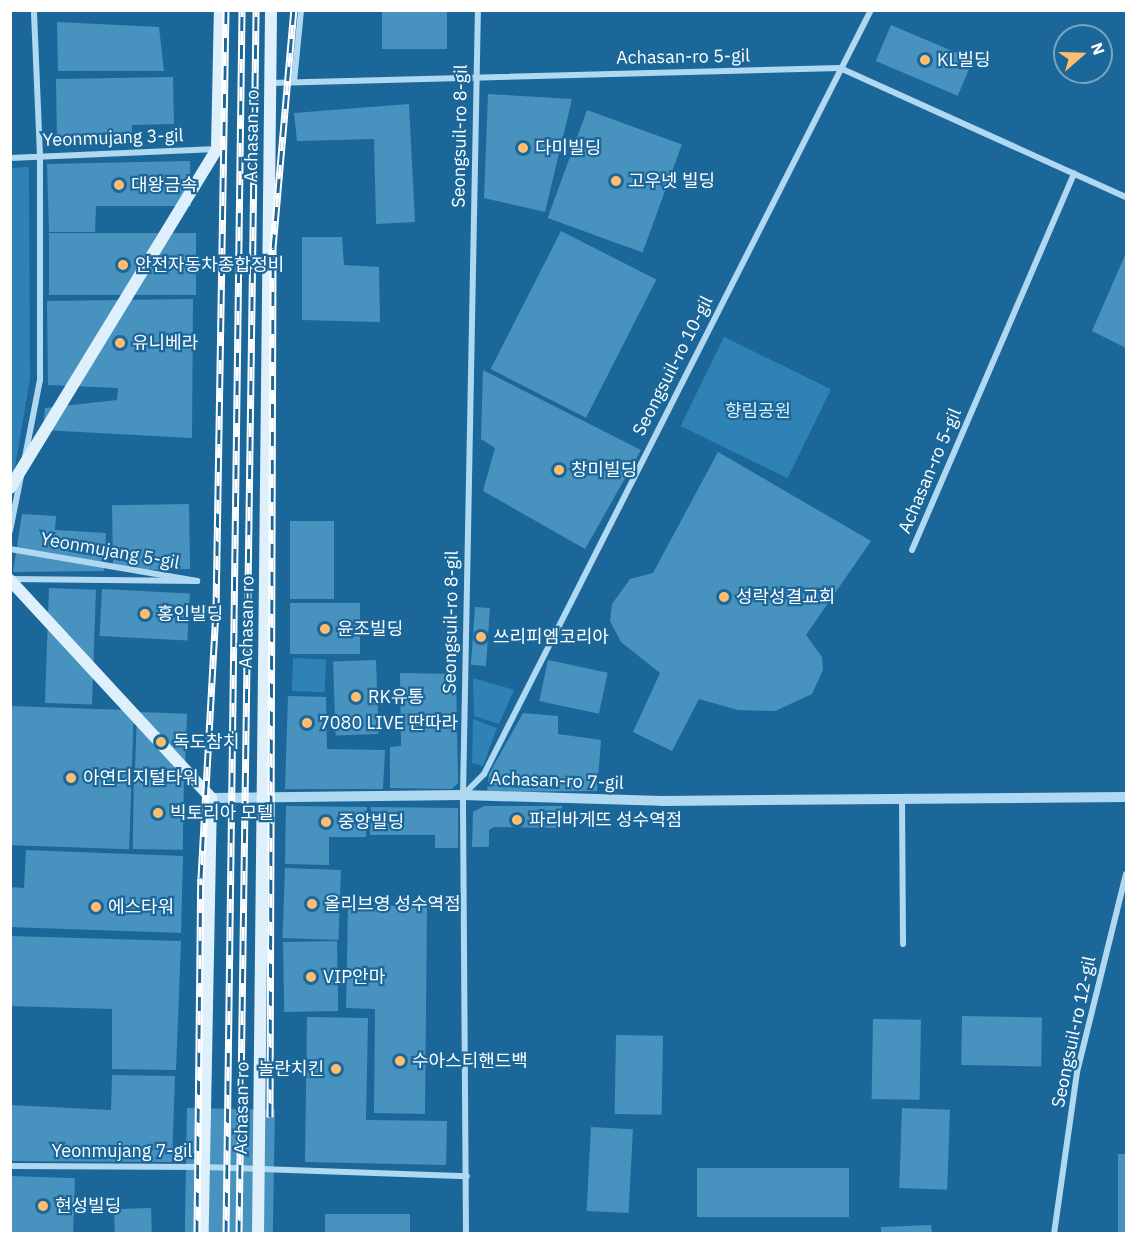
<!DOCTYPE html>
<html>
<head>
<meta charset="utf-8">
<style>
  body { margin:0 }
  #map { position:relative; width:1137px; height:1244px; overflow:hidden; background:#1b6799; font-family:"IBM Plex Sans","Noto Sans KR",sans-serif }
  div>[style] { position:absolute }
  .green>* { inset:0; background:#2f82b6; transform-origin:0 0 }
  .building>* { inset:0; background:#4892c0; transform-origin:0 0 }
  .minor>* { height:6px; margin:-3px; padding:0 3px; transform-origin:3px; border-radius:3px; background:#b0d8f0 }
  .tertiary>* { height:10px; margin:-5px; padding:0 5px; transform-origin:5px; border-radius:5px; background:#b0d8f0 }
  .secondary>* { height:12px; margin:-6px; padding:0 6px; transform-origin:6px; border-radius:6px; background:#def0fb }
  .rail>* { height:7px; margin-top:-3.5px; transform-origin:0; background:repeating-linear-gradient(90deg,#1b6799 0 14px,#fff 0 28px); box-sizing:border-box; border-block:2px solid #fff }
  .dots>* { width:16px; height:16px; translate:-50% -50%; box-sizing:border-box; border:3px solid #1b6799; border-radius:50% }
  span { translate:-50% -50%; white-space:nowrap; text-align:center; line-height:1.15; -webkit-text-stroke:4.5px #1b6799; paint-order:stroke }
  .street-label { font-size:18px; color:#fff }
  .poi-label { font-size:18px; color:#fff }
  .left { translate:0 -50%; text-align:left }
  .right { translate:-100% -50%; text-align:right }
  .park-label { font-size:18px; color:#d7eefb }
  .frame { position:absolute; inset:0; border:12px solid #fff; pointer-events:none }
  .north { position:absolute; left:1053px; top:24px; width:60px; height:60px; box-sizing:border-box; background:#1b6799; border:2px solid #76a4c2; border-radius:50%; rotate:70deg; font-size:16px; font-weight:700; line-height:24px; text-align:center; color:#fff }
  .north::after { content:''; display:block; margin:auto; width:21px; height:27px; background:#ffbe6f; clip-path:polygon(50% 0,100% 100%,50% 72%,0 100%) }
</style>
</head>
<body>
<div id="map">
  <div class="green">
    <i style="clip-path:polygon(29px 167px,30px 379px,11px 490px,11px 168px)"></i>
    <i style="left:724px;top:337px;width:119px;height:99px;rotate:26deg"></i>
    <i style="left:293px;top:658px;width:33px;height:33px;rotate:2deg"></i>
    <i style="clip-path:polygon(473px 678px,514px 690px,499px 724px,474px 716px)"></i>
    <i style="clip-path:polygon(473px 719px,497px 728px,483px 766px,472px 763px)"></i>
  </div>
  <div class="building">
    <i style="left:382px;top:10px;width:65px;height:39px"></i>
    <i style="clip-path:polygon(57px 22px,159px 27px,164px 71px,58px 71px)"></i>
    <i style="left:891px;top:25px;width:89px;height:39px;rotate:23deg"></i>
    <i style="clip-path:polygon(173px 77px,174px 124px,132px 125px,132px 140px,57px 142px,56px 79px)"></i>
    <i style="clip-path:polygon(488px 94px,572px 99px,545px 212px,484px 198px)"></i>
    <i style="clip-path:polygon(409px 104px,415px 222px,376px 224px,374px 139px,297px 141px,294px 113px)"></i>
    <i style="left:587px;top:110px;width:101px;height:115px;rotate:20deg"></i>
    <i style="clip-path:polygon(190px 161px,191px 206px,96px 206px,95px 232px,49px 232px,47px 164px)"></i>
    <i style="left:561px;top:231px;width:107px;height:155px;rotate:27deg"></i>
    <i style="left:196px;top:233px;width:62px;height:147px;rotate:90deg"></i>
    <i style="clip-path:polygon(302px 237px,342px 237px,344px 265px,379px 267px,380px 322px,302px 320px)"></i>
    <i style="clip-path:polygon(1126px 253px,1126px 348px,1092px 331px)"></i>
    <i style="clip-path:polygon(193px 299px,192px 438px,43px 430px,45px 408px,117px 400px,118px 388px,48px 385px,47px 301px)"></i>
    <i style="clip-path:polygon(483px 370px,641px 450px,585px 549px,483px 491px,495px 448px,481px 439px)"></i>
    <i style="clip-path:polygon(718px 452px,871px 541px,806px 635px,822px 657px,823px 670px,812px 694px,775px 711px,738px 710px,699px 699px,672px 751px,633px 732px,660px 673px,621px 642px,610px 621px,612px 604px,630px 579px,653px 573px)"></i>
    <i style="left:189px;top:504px;width:65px;height:77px;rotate:89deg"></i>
    <i style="clip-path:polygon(22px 514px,56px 516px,55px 530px,106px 533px,104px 571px,13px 572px)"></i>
    <i style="left:290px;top:521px;width:44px;height:78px"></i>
    <i style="left:49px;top:588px;width:47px;height:115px;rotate:2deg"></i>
    <i style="left:102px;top:589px;width:88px;height:47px;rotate:3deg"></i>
    <i style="left:360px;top:603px;width:51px;height:70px;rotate:90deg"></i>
    <i style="left:475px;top:607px;width:15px;height:58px;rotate:4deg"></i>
    <i style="left:376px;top:660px;width:74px;height:43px;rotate:88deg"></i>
    <i style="left:548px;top:660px;width:61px;height:42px;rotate:12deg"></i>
    <i style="clip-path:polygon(400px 673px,456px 674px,458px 783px,452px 789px,390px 788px,390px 747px,401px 746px)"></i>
    <i style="clip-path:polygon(288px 696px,326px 697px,327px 749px,385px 750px,383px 789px,285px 789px)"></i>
    <i style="left:10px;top:706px;width:124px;height:139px;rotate:2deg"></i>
    <i style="left:137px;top:712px;width:50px;height:58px;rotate:2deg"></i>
    <i style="clip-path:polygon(523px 713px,558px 716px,558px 734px,601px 740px,597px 791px,487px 792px,489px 774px)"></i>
    <i style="left:134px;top:776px;width:50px;height:73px;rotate:1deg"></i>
    <i style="clip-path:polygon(286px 806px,367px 807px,366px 837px,329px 837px,329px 865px,285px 864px)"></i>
    <i style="clip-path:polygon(484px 806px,562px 806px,562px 828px,494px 827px,489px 830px,489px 847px,472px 847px,473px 812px)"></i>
    <i style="clip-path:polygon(371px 807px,458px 808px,458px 848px,435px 848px,435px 835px,370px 835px)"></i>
    <i style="clip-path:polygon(26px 850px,183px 856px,181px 933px,10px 927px,10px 887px,24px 888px)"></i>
    <i style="left:285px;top:868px;width:56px;height:70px;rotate:2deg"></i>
    <i style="clip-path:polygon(348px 905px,427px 906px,425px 1114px,374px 1113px,375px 1009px,346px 1008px)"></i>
    <i style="clip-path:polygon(10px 936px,181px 941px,176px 1070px,112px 1069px,112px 1009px,10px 1006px)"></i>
    <i style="left:337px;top:941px;width:70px;height:54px;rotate:89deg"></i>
    <i style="left:962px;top:1016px;width:80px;height:49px;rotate:1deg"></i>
    <i style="clip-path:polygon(307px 1017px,368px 1018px,366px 1120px,447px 1121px,446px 1165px,305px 1162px)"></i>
    <i style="left:873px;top:1019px;width:48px;height:80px;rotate:1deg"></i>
    <i style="left:616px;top:1035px;width:47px;height:79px;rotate:1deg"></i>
    <i style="clip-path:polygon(112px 1075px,175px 1076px,172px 1162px,10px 1161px,10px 1105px,111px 1110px)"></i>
    <i style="left:187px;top:1108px;width:88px;height:125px;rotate:1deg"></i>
    <i style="left:902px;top:1108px;width:48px;height:80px;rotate:2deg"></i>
    <i style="left:591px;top:1127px;width:42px;height:84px;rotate:3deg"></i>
    <i style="left:1118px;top:1154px;width:8px;height:79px"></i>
    <i style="left:697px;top:1168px;width:152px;height:49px"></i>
    <i style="left:10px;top:1176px;width:65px;height:57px;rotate:2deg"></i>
    <i style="left:151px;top:1208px;width:25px;height:37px;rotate:88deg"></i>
    <i style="left:325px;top:1214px;width:85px;height:19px"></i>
    <i style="clip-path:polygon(931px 1225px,932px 1233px,881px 1233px,881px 1227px)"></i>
  </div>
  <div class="minor">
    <i style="left:294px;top:82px;width:72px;rotate:-84.4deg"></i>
    <i style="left:271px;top:83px;width:569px;rotate:-1.51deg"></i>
    <i style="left:840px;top:68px;width:314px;rotate:24.3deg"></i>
    <i style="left:10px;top:158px;width:207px;rotate:-2.5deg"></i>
    <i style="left:25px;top:457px;width:78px;rotate:-79deg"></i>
    <i style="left:40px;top:380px;width:224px;rotate:-90deg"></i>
    <i style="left:40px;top:156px;width:146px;rotate:-92.4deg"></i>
    <i style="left:10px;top:531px;width:56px;rotate:-78.7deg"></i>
    <i style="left:10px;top:549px;width:190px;rotate:9.7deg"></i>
    <i style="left:197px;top:581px;width:186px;rotate:-179.4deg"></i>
    <i style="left:912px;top:550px;width:410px;rotate:-66.7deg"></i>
    <i style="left:463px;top:795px;width:30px;rotate:-45deg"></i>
    <i style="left:484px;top:774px;width:856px;rotate:-63.14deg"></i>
    <i style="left:902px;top:798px;width:146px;rotate:89.6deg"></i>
    <i style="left:10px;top:1166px;width:194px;rotate:0.3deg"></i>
    <i style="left:204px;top:1167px;width:263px;rotate:2deg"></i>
    <i style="left:466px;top:1234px;width:439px;rotate:-90.4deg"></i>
    <i style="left:463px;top:795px;width:785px;rotate:-88.91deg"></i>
    <i style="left:1054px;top:1234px;width:164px;rotate:-81.9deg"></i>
    <i style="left:1077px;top:1072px;width:204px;rotate:-76.1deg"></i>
  </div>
  <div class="tertiary">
    <i style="left:211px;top:798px;width:252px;rotate:-0.7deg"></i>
    <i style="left:463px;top:795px;width:198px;rotate:1.7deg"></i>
    <i style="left:661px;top:801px;width:465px;rotate:-0.5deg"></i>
  </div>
  <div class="secondary">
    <i style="left:10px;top:488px;width:397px;rotate:-58.6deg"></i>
    <i style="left:217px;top:149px;width:139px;rotate:-88.8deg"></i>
    <i style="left:10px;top:580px;width:297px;rotate:47.3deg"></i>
    <i style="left:211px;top:798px;width:436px;rotate:91.1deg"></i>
    <i style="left:258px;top:1234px;width:1224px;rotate:-89.39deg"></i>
  </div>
  <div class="rail">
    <i style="left:270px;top:1117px;width:869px;rotate:-89.8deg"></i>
    <i style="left:273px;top:248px;width:239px;rotate:-85deg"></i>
    <i style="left:197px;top:1234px;width:356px;rotate:-89.4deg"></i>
    <i style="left:201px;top:878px;width:267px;rotate:-86.8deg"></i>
    <i style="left:216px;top:611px;width:601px;rotate:-89.05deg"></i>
    <i style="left:226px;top:1234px;width:1224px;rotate:-89.25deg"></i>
    <i style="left:239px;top:1234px;width:1224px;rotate:-89.2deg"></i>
  </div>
  <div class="dots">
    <i style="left:925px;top:60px;background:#ffbe6f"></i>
    <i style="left:523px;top:148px;background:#ffbe6f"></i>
    <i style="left:616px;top:181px;background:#ffbe6f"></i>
    <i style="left:119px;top:185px;background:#ffbe6f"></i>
    <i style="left:123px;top:265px;background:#ffbe6f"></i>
    <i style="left:120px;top:343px;background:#ffbe6f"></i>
    <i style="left:559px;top:470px;background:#ffbe6f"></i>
    <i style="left:724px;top:597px;background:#ffbe6f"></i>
    <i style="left:145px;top:614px;background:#ffbe6f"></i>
    <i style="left:325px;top:629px;background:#ffbe6f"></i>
    <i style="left:481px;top:637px;background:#ffbe6f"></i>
    <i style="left:356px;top:697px;background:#ffbe6f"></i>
    <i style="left:307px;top:723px;background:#ffbe6f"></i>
    <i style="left:161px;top:742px;background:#ffbe6f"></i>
    <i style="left:71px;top:778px;background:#ffbe6f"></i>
    <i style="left:158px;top:813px;background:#ffbe6f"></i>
    <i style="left:517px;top:820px;background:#ffbe6f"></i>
    <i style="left:326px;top:822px;background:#ffbe6f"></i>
    <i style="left:312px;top:904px;background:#ffbe6f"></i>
    <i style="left:96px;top:907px;background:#ffbe6f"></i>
    <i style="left:311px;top:977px;background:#ffbe6f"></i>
    <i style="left:400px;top:1061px;background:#ffbe6f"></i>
    <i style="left:336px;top:1069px;background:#ffbe6f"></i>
    <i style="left:43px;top:1206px;background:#ffbe6f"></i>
  </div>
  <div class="street-label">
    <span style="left:683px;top:57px;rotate:-1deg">Achasan-ro 5-gil</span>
    <span style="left:252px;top:136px;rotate:-89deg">Achasan-ro</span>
    <span style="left:460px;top:136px;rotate:-89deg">Seongsuil-ro 8-gil</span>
    <span style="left:113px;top:138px;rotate:-2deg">Yeonmujang 3-gil</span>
    <span style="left:673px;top:366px;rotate:-63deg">Seongsuil-ro 10-gil</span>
    <span style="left:930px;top:471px;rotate:-67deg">Achasan-ro 5-gil</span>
    <span style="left:110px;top:551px;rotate:10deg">Yeonmujang 5-gil</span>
    <span style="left:247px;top:622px;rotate:-89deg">Achasan-ro</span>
    <span style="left:451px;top:622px;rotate:-89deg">Seongsuil-ro 8-gil</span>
    <span style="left:557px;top:781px;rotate:2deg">Achasan-ro 7-gil</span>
    <span style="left:1074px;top:1032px;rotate:-78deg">Seongsuil-ro 12-gil</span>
    <span style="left:242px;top:1108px;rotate:-89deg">Achasan-ro</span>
    <span style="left:122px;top:1151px">Yeonmujang 7-gil</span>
  </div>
  <div class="poi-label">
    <span class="left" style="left:937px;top:60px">KL빌딩</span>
    <span class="left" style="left:535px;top:148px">다미빌딩</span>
    <span class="left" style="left:628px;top:181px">고우넷 빌딩</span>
    <span class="left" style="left:131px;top:185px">대왕금속</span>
    <span class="left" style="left:135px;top:265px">안전자동차종합정비</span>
    <span class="left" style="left:132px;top:343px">유니베라</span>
    <span class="left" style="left:571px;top:470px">창미빌딩</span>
    <span class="left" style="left:736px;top:597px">성락성결교회</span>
    <span class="left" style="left:157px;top:614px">홍인빌딩</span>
    <span class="left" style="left:337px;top:629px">윤조빌딩</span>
    <span class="left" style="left:493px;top:637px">쓰리피엠코리아</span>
    <span class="left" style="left:368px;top:697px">RK유통</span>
    <span class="left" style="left:319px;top:723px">7080 LIVE 딴따라</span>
    <span class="left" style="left:173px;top:742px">독도참치</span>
    <span class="left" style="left:83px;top:778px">아연디지털타워</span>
    <span class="left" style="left:170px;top:813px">빅토리아 모텔</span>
    <span class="left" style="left:529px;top:820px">파리바게뜨 성수역점</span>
    <span class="left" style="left:338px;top:822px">중앙빌딩</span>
    <span class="left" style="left:324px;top:904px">올리브영 성수역점</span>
    <span class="left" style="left:108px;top:907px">에스타워</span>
    <span class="left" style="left:323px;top:977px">VIP안마</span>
    <span class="left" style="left:412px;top:1061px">수아스티핸드백</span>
    <span class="right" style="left:324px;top:1069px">놀란치킨</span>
    <span class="left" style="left:55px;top:1206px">현성빌딩</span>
  </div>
  <div class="park-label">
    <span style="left:758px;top:411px">향림공원</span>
  </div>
  <div class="frame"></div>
  <div class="north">N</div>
</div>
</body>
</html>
